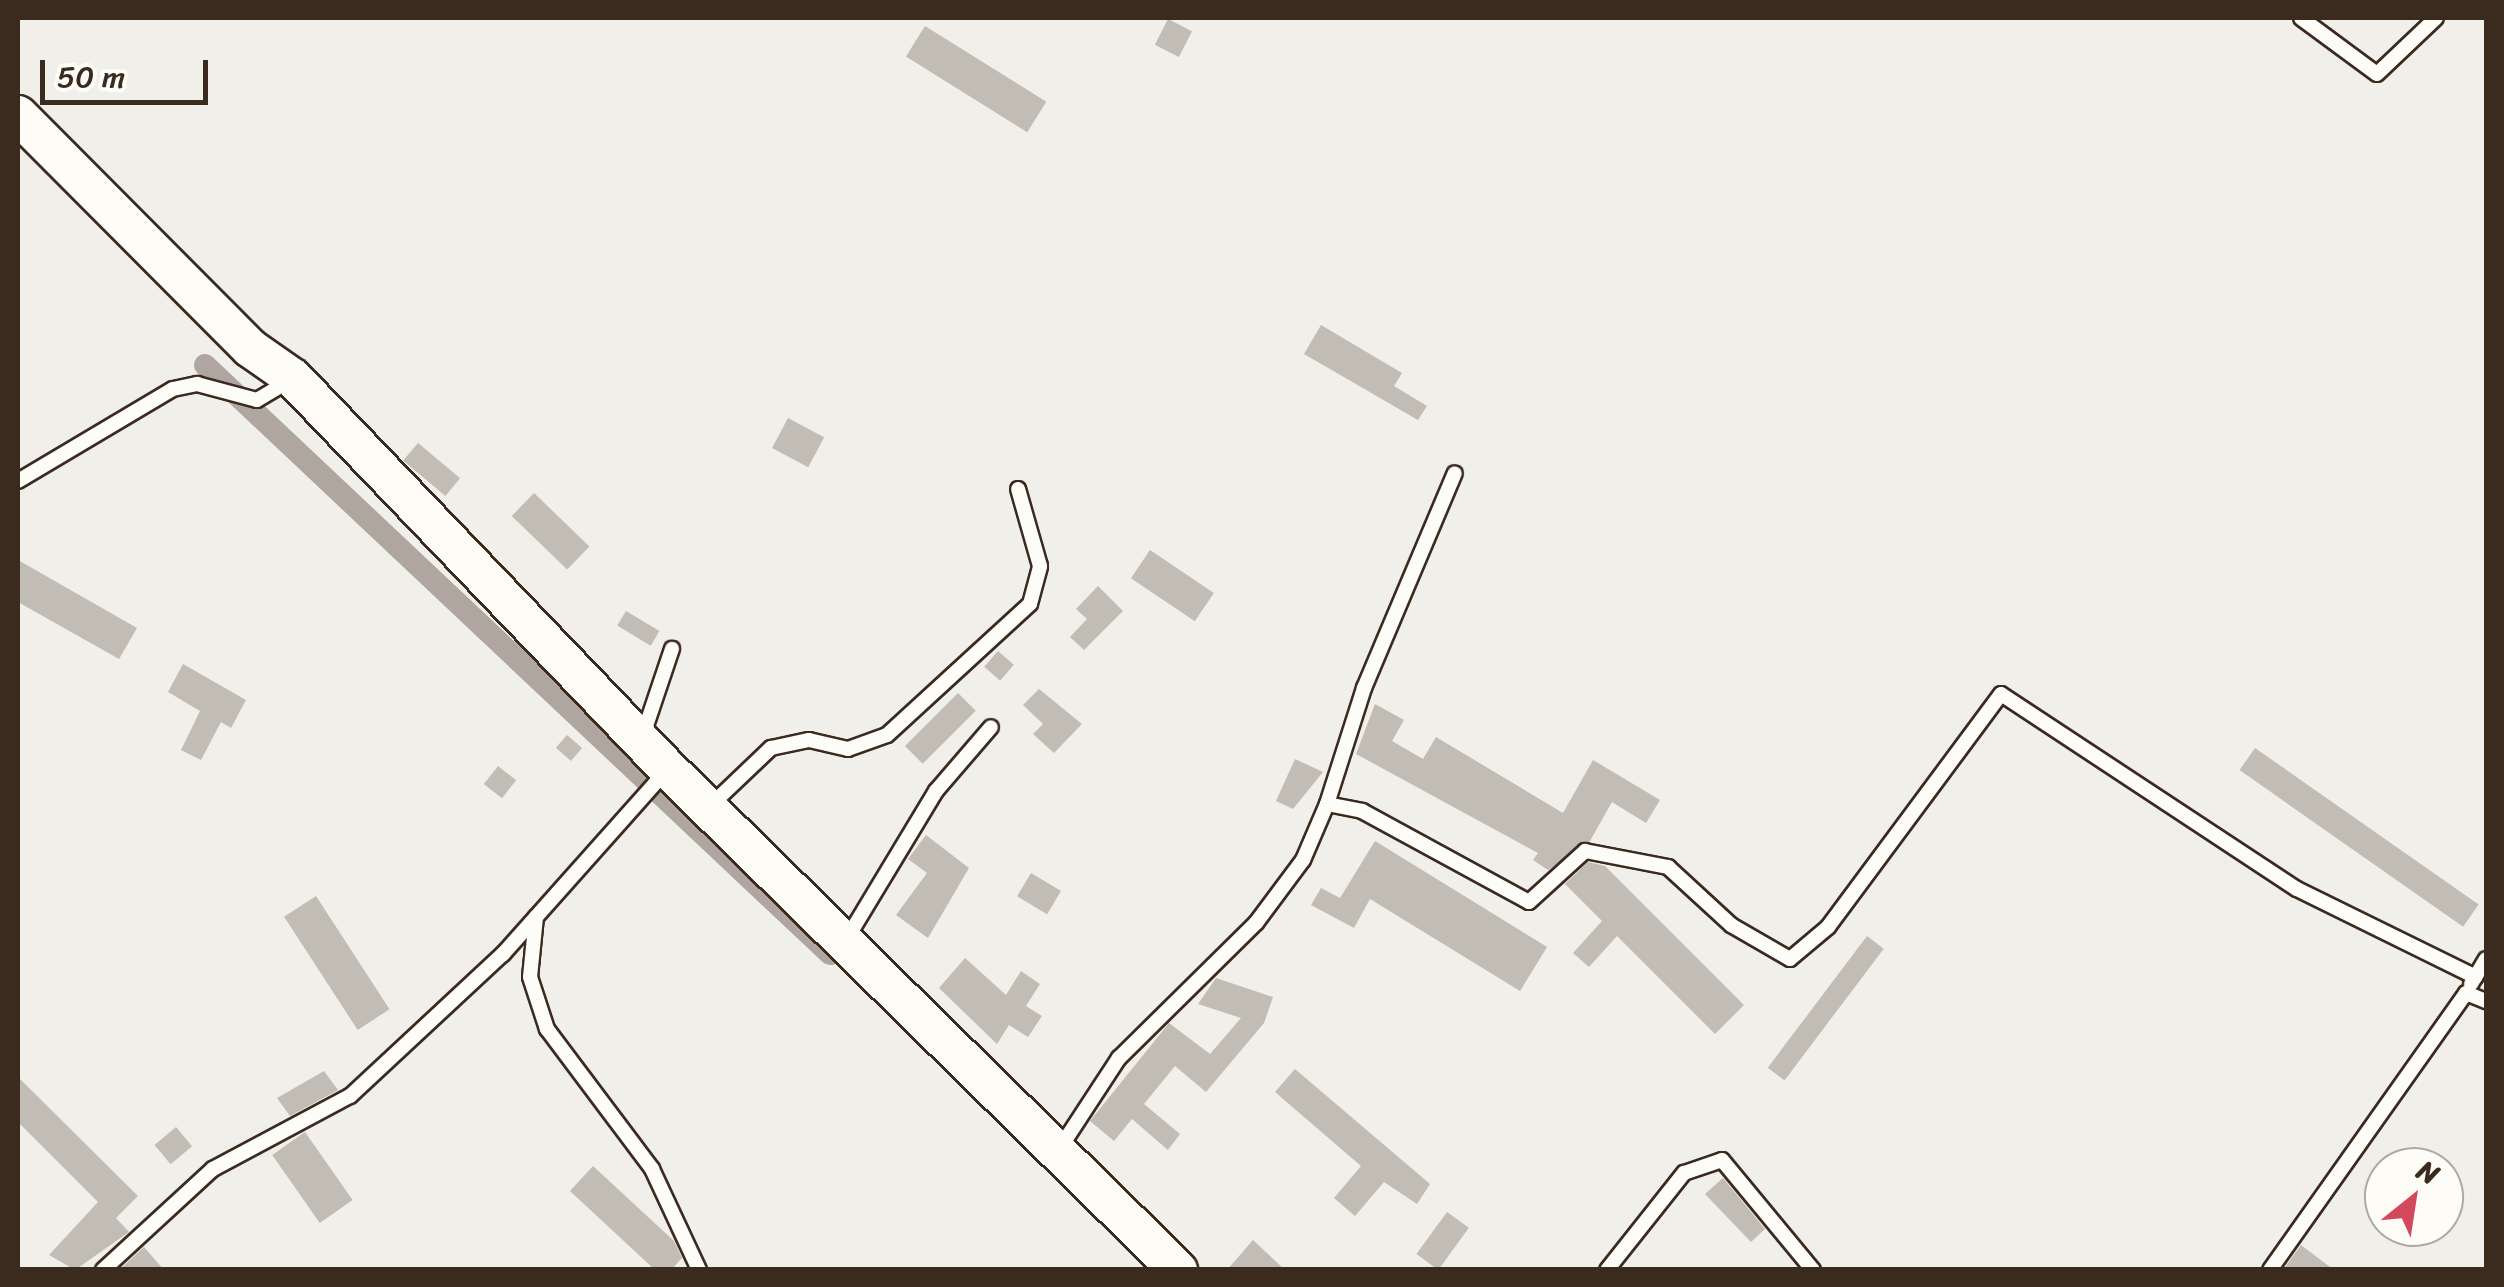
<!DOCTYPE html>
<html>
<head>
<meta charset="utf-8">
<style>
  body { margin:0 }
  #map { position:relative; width:2504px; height:1287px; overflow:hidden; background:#f1efea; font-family:Sriracha,sans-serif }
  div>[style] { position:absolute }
  .canal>* { height:22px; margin:-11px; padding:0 11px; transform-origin:11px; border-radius:11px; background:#aea69f }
  .building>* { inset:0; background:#c1bcb4; transform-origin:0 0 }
  .roads { filter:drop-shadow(2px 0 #3b2a1e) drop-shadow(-2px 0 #3b2a1e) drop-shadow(0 2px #3b2a1e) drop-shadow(0 -2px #3b2a1e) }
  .lane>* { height:14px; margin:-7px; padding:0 7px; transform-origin:7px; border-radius:7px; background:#fdfcf7 }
  .secondary>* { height:38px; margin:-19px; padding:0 19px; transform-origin:19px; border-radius:19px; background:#fdfcf7 }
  span { translate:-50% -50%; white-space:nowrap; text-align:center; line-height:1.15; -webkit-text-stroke:8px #fdfcf7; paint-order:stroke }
  .frame { position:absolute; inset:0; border:20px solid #3b2a1e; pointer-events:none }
  .north { position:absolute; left:2364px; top:1147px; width:100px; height:100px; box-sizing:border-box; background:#fdfcf7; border:2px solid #afa8a0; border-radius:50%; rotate:30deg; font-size:28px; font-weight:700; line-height:40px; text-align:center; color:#3b2a1e }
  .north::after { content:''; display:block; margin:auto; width:35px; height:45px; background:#d1495b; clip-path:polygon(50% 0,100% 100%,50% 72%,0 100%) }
  .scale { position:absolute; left:40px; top:60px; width:168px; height:45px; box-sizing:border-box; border:5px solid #3b2a1e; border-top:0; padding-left:12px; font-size:30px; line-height:35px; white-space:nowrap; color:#3b2a1e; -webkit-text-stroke:8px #fdfcf7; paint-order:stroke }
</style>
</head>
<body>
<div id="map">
  <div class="canal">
    <i style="left:205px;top:365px;width:859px;rotate:43.3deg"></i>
  </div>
  <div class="building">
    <i style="left:1168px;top:19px;width:27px;height:29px;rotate:27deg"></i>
    <i style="left:925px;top:26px;width:143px;height:36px;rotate:32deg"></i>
    <i style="clip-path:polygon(1321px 325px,1402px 373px,1394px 386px,1427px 406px,1418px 420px,1304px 354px)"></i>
    <i style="left:788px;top:418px;width:41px;height:34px;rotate:28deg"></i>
    <i style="left:418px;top:443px;width:55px;height:23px;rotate:40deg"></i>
    <i style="left:534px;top:493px;width:77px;height:32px;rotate:44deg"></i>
    <i style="left:1150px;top:550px;width:77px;height:34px;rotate:34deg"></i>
    <i style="clip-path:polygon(18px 560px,137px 628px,119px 659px,18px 602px)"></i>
    <i style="clip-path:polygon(1098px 586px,1123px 611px,1084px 650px,1070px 637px,1087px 619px,1076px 609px)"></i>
    <i style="left:626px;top:611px;width:39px;height:17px;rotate:31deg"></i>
    <i style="left:998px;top:651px;width:21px;height:21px;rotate:41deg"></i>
    <i style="clip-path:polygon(183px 664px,246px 700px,231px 728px,221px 722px,201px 760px,181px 750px,200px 711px,168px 692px)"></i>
    <i style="clip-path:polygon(1039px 689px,1082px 724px,1054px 753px,1033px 734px,1043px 724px,1023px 705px)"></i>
    <i style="left:958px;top:693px;width:25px;height:75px;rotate:45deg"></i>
    <i style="clip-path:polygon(1375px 704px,1404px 720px,1392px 741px,1423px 759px,1436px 737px,1563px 813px,1593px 760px,1660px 800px,1646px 823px,1612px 802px,1590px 841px,1548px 870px,1533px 860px,1538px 853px,1356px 754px)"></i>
    <i style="left:567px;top:735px;width:20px;height:17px;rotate:41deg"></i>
    <i style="left:2255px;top:748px;width:273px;height:27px;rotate:35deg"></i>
    <i style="clip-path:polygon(1295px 759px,1323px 772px,1293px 809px,1276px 801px)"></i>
    <i style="left:498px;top:766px;width:23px;height:23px;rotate:38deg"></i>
    <i style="clip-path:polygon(926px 835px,969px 868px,928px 938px,896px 915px,927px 873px,908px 859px)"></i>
    <i style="clip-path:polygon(1375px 841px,1547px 947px,1520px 991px,1370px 899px,1354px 928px,1311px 905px,1321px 888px,1340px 898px)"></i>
    <i style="clip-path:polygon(1588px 862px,1605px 866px,1744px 1005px,1715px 1034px,1617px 936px,1589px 967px,1573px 953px,1602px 921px,1565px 884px)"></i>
    <i style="left:1031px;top:873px;width:35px;height:27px;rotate:31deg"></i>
    <i style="left:316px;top:896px;width:135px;height:38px;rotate:57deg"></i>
    <i style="left:1867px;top:936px;width:21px;height:165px;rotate:37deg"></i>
    <i style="clip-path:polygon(965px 958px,1006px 995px,1021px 971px,1040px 984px,1026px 1006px,1042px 1016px,1028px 1037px,1009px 1025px,997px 1044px,939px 988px)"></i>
    <i style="clip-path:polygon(1216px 978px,1273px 997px,1264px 1023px,1206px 1092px,1175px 1066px,1144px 1104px,1180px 1134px,1168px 1150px,1132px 1119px,1114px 1141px,1090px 1121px,1169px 1023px,1210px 1054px,1241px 1018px,1198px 1004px)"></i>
    <i style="clip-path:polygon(1295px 1069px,1430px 1184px,1417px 1204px,1384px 1182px,1355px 1216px,1334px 1198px,1361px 1166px,1275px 1092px)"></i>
    <i style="clip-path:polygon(324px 1071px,338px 1090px,290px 1116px,277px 1098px)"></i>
    <i style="clip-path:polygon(18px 1077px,138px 1196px,116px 1218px,129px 1232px,75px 1270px,49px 1255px,98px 1202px,18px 1122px)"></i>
    <i style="left:176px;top:1127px;width:25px;height:28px;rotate:50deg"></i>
    <i style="left:305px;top:1132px;width:83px;height:40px;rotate:55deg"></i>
    <i style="clip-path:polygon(593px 1166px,674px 1241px,682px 1258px,671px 1270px,655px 1270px,570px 1191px)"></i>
    <i style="clip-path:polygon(1723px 1178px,1765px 1229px,1751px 1242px,1705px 1194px)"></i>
    <i style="left:1447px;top:1212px;width:27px;height:52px;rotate:36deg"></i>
    <i style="clip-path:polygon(1253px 1240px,1285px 1270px,1227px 1270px)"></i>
    <i style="clip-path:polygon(2301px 1245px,2334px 1270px,2283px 1270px)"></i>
    <i style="clip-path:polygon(144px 1247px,164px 1270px,119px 1270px)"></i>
  </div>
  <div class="roads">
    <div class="lane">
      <i style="left:2301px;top:18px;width:94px;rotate:36.4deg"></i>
      <i style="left:2377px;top:74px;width:81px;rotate:-43.5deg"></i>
      <i style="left:18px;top:481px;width:180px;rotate:-30.7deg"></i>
      <i style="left:173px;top:389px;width:25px;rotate:-12deg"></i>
      <i style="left:197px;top:384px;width:62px;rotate:14.9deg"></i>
      <i style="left:257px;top:400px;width:41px;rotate:-31deg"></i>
      <i style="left:643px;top:735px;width:91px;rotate:-71.4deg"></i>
      <i style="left:1327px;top:804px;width:122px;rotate:-72.3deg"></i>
      <i style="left:1364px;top:688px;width:233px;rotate:-67.1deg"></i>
      <i style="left:709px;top:807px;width:86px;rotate:-43.6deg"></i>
      <i style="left:771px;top:748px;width:39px;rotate:-12deg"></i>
      <i style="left:809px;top:740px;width:40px;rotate:13deg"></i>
      <i style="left:848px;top:749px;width:41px;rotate:-19.7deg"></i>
      <i style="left:887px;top:735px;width:194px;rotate:-42.5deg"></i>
      <i style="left:1030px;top:604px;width:39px;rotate:-75deg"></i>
      <i style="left:1040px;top:566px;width:80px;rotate:-105.9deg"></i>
      <i style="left:536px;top:917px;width:60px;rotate:95.7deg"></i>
      <i style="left:530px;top:977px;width:55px;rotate:71.9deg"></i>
      <i style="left:547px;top:1029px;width:175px;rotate:53.1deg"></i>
      <i style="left:652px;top:1169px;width:111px;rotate:65deg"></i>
      <i style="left:846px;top:940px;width:174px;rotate:-58.9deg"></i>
      <i style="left:936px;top:791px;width:84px;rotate:-49.3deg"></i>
      <i style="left:2471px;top:984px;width:29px;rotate:-59deg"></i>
      <i style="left:1060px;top:1148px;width:108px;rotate:-56.8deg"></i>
      <i style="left:1119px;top:1058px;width:192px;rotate:-44.6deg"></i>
      <i style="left:1256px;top:923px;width:79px;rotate:-53.3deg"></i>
      <i style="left:1303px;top:860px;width:61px;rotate:-66.8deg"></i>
      <i style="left:1327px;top:804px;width:36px;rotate:11deg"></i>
      <i style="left:1362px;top:811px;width:190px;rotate:28.6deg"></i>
      <i style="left:1529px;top:902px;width:76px;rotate:-42.3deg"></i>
      <i style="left:1585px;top:851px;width:85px;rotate:10.9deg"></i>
      <i style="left:1668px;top:867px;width:86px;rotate:42.6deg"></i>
      <i style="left:1731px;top:925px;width:68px;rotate:30deg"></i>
      <i style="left:1790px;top:959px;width:50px;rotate:-40.1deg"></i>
      <i style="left:1828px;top:927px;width:290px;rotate:-53.4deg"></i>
      <i style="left:2001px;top:694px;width:354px;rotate:33.4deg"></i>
      <i style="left:2297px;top:889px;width:199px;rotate:26.2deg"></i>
      <i style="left:103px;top:1270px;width:149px;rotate:-42.6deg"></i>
      <i style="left:213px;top:1169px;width:155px;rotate:-28.1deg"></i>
      <i style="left:350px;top:1096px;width:209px;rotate:-42.9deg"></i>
      <i style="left:503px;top:954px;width:248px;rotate:-48.3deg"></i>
      <i style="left:1607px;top:1270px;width:124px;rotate:-51.6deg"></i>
      <i style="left:1684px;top:1173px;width:40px;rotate:-18.9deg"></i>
      <i style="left:1722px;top:1160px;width:143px;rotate:50.4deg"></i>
      <i style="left:2270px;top:1270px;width:339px;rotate:-54.7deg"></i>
      <i style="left:2466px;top:993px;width:22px;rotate:22deg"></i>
    </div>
    <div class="secondary">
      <i style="left:18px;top:115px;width:329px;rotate:45.1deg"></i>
      <i style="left:250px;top:348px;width:52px;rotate:34.9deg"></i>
      <i style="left:293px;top:378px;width:542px;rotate:46.2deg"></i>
      <i style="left:668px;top:769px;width:715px;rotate:44.49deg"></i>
    </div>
  </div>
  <div class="frame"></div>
  <div class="north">N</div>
  <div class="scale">50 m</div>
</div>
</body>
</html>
